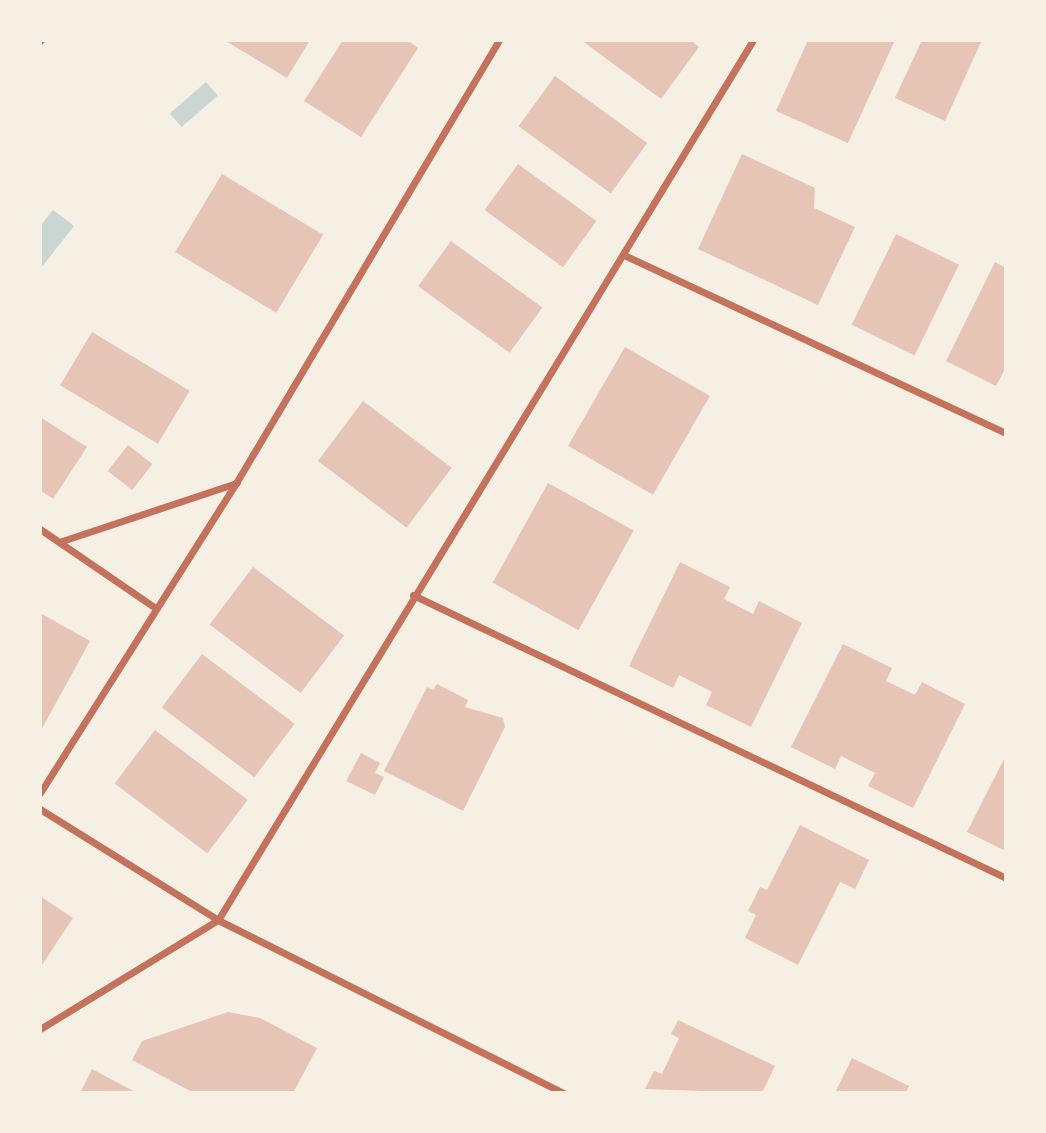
<!DOCTYPE html>
<html>
<head>
<meta charset="utf-8">
<style>
  body { margin:0 }
  #map { position:relative; width:1046px; height:1133px; overflow:hidden; background:#f6efe4; font-family:Cabin,sans-serif }
  div>[style] { position:absolute }
  .water>* { inset:0; background:#c9d6d2; transform-origin:0 0 }
  .building>* { inset:0; background:#e6c5b7; transform-origin:0 0 }
  .minor>* { height:7px; margin:-3.5px; padding:0 3.5px; transform-origin:3.5px; border-radius:3.5px; background:#c5725c }
  span { translate:-50% -50%; white-space:nowrap; text-align:center; line-height:1.15; -webkit-text-stroke:7px #f6efe4; paint-order:stroke }
  .frame { position:absolute; inset:0; border:42px solid #f6efe4; pointer-events:none }
</style>
</head>
<body>
<div id="map">
  <div class="water">
    <i style="left:206px;top:82px;width:18px;height:48px;rotate:49deg"></i>
    <i style="clip-path:polygon(53px 210px,74px 226px,41px 268px,40px 226px)"></i>
  </div>
  <div class="building">
    <i style="clip-path:polygon(224px 40px,310px 40px,287px 78px)"></i>
    <i style="clip-path:polygon(343px 40px,407px 40px,418px 48px,361px 137px,304px 101px)"></i>
    <i style="clip-path:polygon(581px 40px,690px 40px,699px 47px,661px 99px)"></i>
    <i style="clip-path:polygon(808px 40px,895px 40px,848px 143px,776px 111px)"></i>
    <i style="clip-path:polygon(922px 40px,982px 40px,945px 121px,895px 98px)"></i>
    <i style="left:555px;top:76px;width:114px;height:62px;rotate:36deg"></i>
    <i style="clip-path:polygon(742px 154px,815px 188px,814px 208px,855px 227px,818px 305px,698px 249px)"></i>
    <i style="left:518px;top:164px;width:97px;height:57px;rotate:36deg"></i>
    <i style="left:222px;top:174px;width:118px;height:91px;rotate:31deg"></i>
    <i style="left:896px;top:234px;width:70px;height:101px;rotate:26deg"></i>
    <i style="left:451px;top:241px;width:113px;height:56px;rotate:36deg"></i>
    <i style="clip-path:polygon(995px 262px,1006px 268px,1006px 367px,996px 386px,946px 361px)"></i>
    <i style="left:92px;top:332px;width:114px;height:62px;rotate:31deg"></i>
    <i style="left:625px;top:347px;width:98px;height:114px;rotate:30deg"></i>
    <i style="left:363px;top:401px;width:111px;height:75px;rotate:37deg"></i>
    <i style="clip-path:polygon(40px 417px,87px 447px,53px 499px,40px 490px)"></i>
    <i style="left:128px;top:445px;width:31px;height:33px;rotate:38deg"></i>
    <i style="left:548px;top:483px;width:98px;height:114px;rotate:29deg"></i>
    <i style="clip-path:polygon(680px 562px,730px 587px,724px 599px,753px 614px,759px 601px,802px 623px,751px 727px,706px 705px,712px 692px,679px 675px,673px 688px,629px 666px)"></i>
    <i style="left:253px;top:567px;width:114px;height:72px;rotate:37deg"></i>
    <i style="clip-path:polygon(40px 613px,90px 641px,40px 732px)"></i>
    <i style="clip-path:polygon(843px 644px,892px 668px,886px 681px,915px 695px,922px 682px,965px 704px,913px 808px,868px 786px,875px 773px,841px 756px,835px 769px,791px 747px)"></i>
    <i style="left:202px;top:654px;width:116px;height:67px;rotate:37deg"></i>
    <i style="clip-path:polygon(437px 684px,468px 700px,465px 707px,503px 718px,505px 727px,463px 811px,384px 771px,427px 687px,433px 690px)"></i>
    <i style="left:155px;top:730px;width:116px;height:67px;rotate:37deg"></i>
    <i style="clip-path:polygon(361px 753px,380px 763px,375px 773px,384px 777px,375px 795px,346px 781px)"></i>
    <i style="clip-path:polygon(1006px 755px,1006px 851px,967px 832px)"></i>
    <i style="clip-path:polygon(800px 825px,869px 860px,855px 889px,840px 882px,798px 965px,745px 938px,756px 915px,748px 911px,760px 887px,767px 890px)"></i>
    <i style="clip-path:polygon(40px 896px,73px 918px,40px 968px)"></i>
    <i style="clip-path:polygon(228px 1012px,260px 1018px,317px 1048px,293px 1093px,194px 1093px,132px 1060px,142px 1041px)"></i>
    <i style="clip-path:polygon(678px 1020px,775px 1066px,762px 1093px,645px 1089px,654px 1071px,662px 1074px,679px 1038px,671px 1034px)"></i>
    <i style="clip-path:polygon(852px 1058px,909px 1086px,906px 1093px,835px 1093px)"></i>
    <i style="clip-path:polygon(92px 1069px,137px 1093px,80px 1093px)"></i>
  </div>
  <div class="minor">
    <i style="left:40px;top:41px;width:1px;rotate:-45deg"></i>
    <i style="left:624px;top:255px;width:421px;rotate:25deg"></i>
    <i style="left:40px;top:529px;width:138px;rotate:34.4deg"></i>
    <i style="left:59px;top:542px;width:187px;rotate:-18.4deg"></i>
    <i style="left:413px;top:595px;width:657px;rotate:25.51deg"></i>
    <i style="left:40px;top:793px;width:367px;rotate:-57.7deg"></i>
    <i style="left:236px;top:483px;width:515px;rotate:-59.3deg"></i>
    <i style="left:40px;top:809px;width:210px;rotate:31.9deg"></i>
    <i style="left:218px;top:920px;width:387px;rotate:26.6deg"></i>
    <i style="left:40px;top:1029px;width:209px;rotate:-31.5deg"></i>
    <i style="left:218px;top:920px;width:1030px;rotate:-58.7deg"></i>
  </div>
  <div class="frame"></div>
</div>
</body>
</html>
